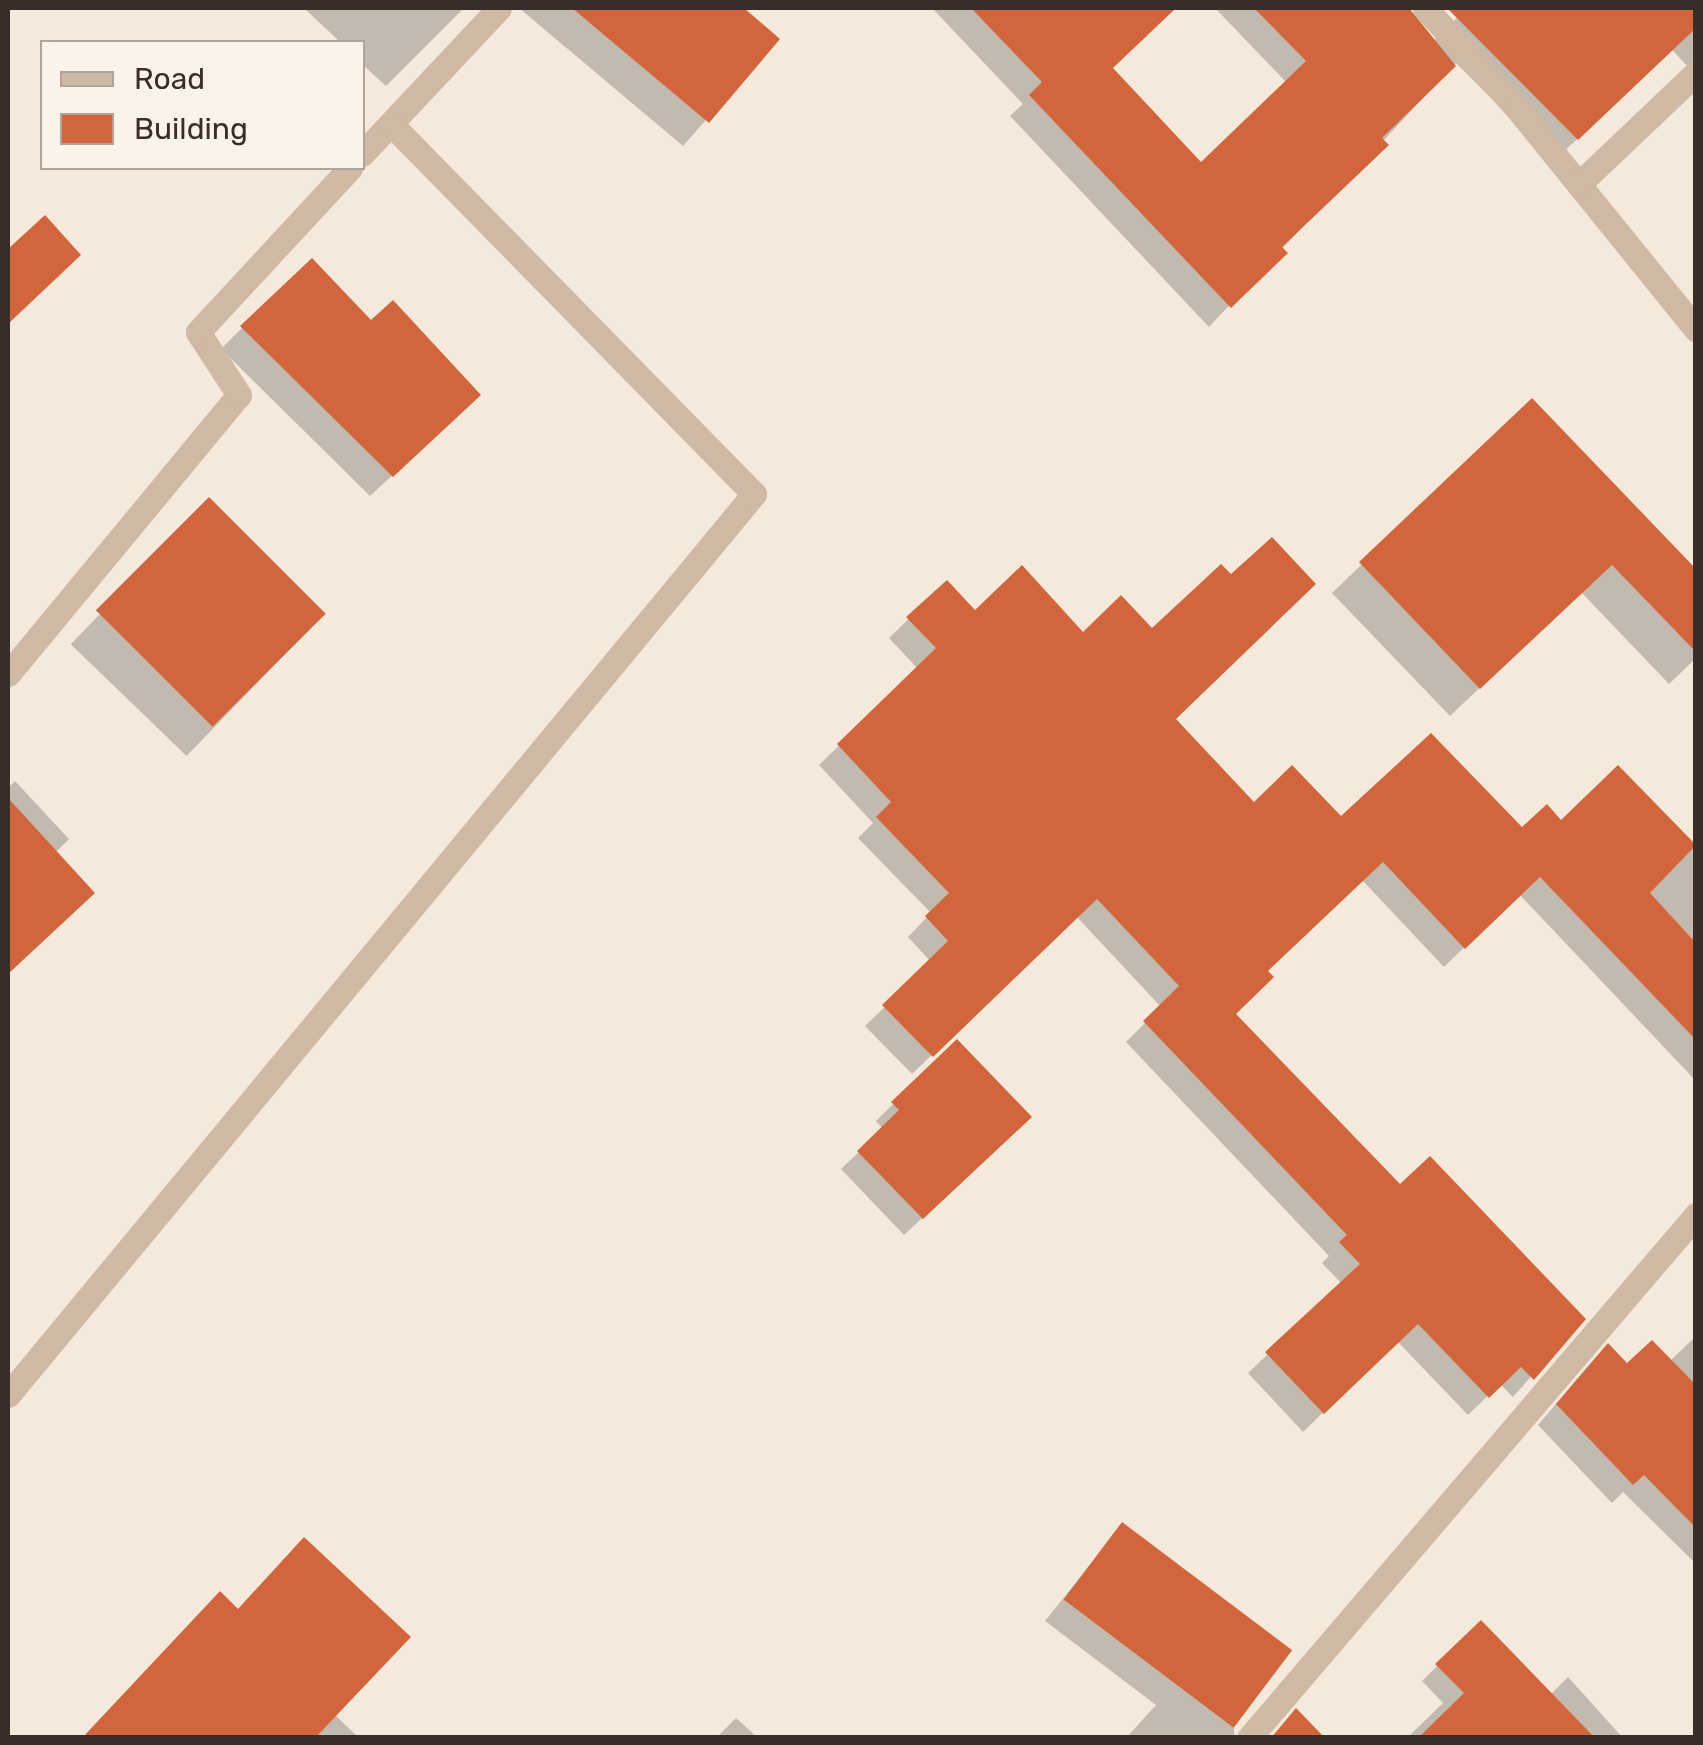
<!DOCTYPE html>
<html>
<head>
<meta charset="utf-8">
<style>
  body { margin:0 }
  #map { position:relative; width:1703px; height:1745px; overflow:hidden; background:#f4e9db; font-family:Rubik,sans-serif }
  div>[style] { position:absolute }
  .shadow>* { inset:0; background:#0003; transform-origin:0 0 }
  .building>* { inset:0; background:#d2653b; transform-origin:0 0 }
  .street>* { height:25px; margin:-12.5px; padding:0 12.5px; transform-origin:12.5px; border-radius:12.5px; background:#ceb9a5 }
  span { translate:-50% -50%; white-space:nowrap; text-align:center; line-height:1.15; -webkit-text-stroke:8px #fbf3e8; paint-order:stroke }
  .frame { position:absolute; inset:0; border:10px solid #392d27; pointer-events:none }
  .legend { position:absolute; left:40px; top:40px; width:325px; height:130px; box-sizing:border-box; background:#fbf3e8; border:2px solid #ada49b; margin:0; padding:12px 18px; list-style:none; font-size:30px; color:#392d27 }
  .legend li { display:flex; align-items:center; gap:20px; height:50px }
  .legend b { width:50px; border:2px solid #ada49b }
</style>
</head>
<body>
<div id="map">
  <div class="shadow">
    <i style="clip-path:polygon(304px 8px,464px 8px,386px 86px,362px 64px,362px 42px,340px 42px)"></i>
    <i style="clip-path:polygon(519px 8px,740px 8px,777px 39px,683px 146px)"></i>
    <i style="clip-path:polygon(932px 8px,1105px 8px,1138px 41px,1110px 69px,1201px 166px,1287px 83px,1215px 8px,1397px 8px,1431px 43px,1467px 8px,1696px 8px,1696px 75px,1671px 49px,1554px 161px,1456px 63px,1209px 327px,1010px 116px,1023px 104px)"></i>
    <i style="clip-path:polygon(242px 328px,457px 416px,370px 496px,221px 349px)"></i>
    <i style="clip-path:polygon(1532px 401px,1696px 573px,1696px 658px,1669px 684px,1581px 592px,1450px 716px,1332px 593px)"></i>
    <i style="left:209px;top:501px;width:161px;height:199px;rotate:44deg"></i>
    <i style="clip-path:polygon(946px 583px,975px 614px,1083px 635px,1254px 806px,1341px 820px,1522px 831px,1561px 823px,1618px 768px,1696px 849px,1696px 1081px,1519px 894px,1444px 967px,1362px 880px,1265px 972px,1233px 1014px,1400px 1188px,1582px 1319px,1513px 1397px,1500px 1384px,1468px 1415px,1397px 1341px,1303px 1432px,1248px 1373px,1342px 1284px,1322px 1263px,1329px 1256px,1126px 1042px,1161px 1007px,1076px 916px,912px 1074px,865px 1026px,931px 962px,908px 937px,931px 913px,858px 838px,873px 823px,819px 765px,918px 669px,889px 638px)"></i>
    <i style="clip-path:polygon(15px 781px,69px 839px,55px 853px,79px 907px,8px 972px,8px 788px)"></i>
    <i style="clip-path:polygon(893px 1104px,1012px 1134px,904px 1235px,841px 1169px,883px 1129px,876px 1121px)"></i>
    <i style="clip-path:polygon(1696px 1336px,1696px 1564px,1623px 1492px,1612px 1503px,1538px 1425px,1589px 1365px,1670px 1361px)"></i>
    <i style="clip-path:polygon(1122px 1525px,1234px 1728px,1234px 1738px,1126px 1738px,1156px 1705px,1045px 1621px)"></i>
    <i style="clip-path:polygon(1481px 1623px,1550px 1695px,1568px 1677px,1623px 1738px,1407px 1738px,1443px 1703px,1422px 1681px)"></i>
    <i style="clip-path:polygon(334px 1714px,359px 1738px,84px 1738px)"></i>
    <i style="clip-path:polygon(736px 1718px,758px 1738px,716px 1738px)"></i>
  </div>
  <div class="building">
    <i style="clip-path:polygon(572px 8px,744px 8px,780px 39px,709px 123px)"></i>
    <i style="clip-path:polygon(971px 8px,1176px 8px,1113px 68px,1201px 162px,1306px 61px,1254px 8px,1409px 8px,1456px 66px,1382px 138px,1389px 145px,1282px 247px,1288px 253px,1231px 308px,1029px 95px,1042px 82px)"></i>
    <i style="clip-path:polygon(1447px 8px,1696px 8px,1696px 28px,1578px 140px)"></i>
    <i style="clip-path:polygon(45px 215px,81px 255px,8px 324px,8px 249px)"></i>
    <i style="clip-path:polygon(312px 258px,371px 320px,393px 300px,481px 395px,393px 477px,240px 326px)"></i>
    <i style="clip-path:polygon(1532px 398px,1696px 569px,1696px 652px,1612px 565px,1480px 689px,1359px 562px)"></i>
    <i style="left:209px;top:497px;width:165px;height:160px;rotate:45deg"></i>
    <i style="clip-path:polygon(1272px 537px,1316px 584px,1176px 719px,1254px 802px,1292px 765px,1341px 816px,1431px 733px,1522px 827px,1547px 804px,1561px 820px,1618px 765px,1696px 845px,1650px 893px,1696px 943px,1696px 1040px,1540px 877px,1465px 949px,1383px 862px,1268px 971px,1274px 977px,1236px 1014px,1400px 1184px,1430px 1156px,1586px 1319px,1534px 1380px,1521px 1367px,1489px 1398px,1418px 1324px,1324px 1414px,1265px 1352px,1360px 1264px,1339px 1242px,1347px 1235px,1143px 1021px,1179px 986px,1097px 899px,933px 1057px,882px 1005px,948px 941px,925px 916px,949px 893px,876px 817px,891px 802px,837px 744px,936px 648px,906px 617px,947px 580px,975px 610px,1022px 565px,1083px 632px,1121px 595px,1152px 628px,1221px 564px,1231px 574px)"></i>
    <i style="clip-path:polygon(8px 798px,95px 893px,8px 974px)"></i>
    <i style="clip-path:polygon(957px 1039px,1032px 1117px,923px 1219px,857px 1151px,899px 1110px,891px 1102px)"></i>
    <i style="clip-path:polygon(1652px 1340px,1696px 1385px,1696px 1528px,1644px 1475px,1633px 1485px,1556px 1404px,1608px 1343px,1627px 1363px)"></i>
    <i style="left:1122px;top:1522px;width:213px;height:97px;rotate:37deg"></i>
    <i style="clip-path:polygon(304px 1537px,411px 1637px,315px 1738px,82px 1738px,220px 1591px,238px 1609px)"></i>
    <i style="clip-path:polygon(1481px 1620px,1595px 1738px,1418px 1738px,1464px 1693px,1435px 1664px)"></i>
    <i style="clip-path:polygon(1296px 1708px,1325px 1738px,1271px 1738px)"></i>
  </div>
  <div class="street">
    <i style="left:1425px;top:8px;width:134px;rotate:47.4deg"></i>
    <i style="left:1516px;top:107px;width:286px;rotate:51deg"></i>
    <i style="left:362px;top:154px;width:200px;rotate:-46.8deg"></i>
    <i style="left:1579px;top:184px;width:161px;rotate:-43.5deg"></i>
    <i style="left:8px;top:674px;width:362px;rotate:-50.4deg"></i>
    <i style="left:239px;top:395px;width:75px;rotate:-123.1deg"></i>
    <i style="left:198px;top:332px;width:224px;rotate:-47.2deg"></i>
    <i style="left:8px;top:1395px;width:1170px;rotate:-50.38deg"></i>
    <i style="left:754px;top:494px;width:518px;rotate:-134.45deg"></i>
    <i style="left:1249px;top:1738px;width:688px;rotate:-49.48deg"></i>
  </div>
  <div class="frame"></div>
  <ul class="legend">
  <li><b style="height:12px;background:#ceb9a5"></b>Road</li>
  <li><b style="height:28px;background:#d2653b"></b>Building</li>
  </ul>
</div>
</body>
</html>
